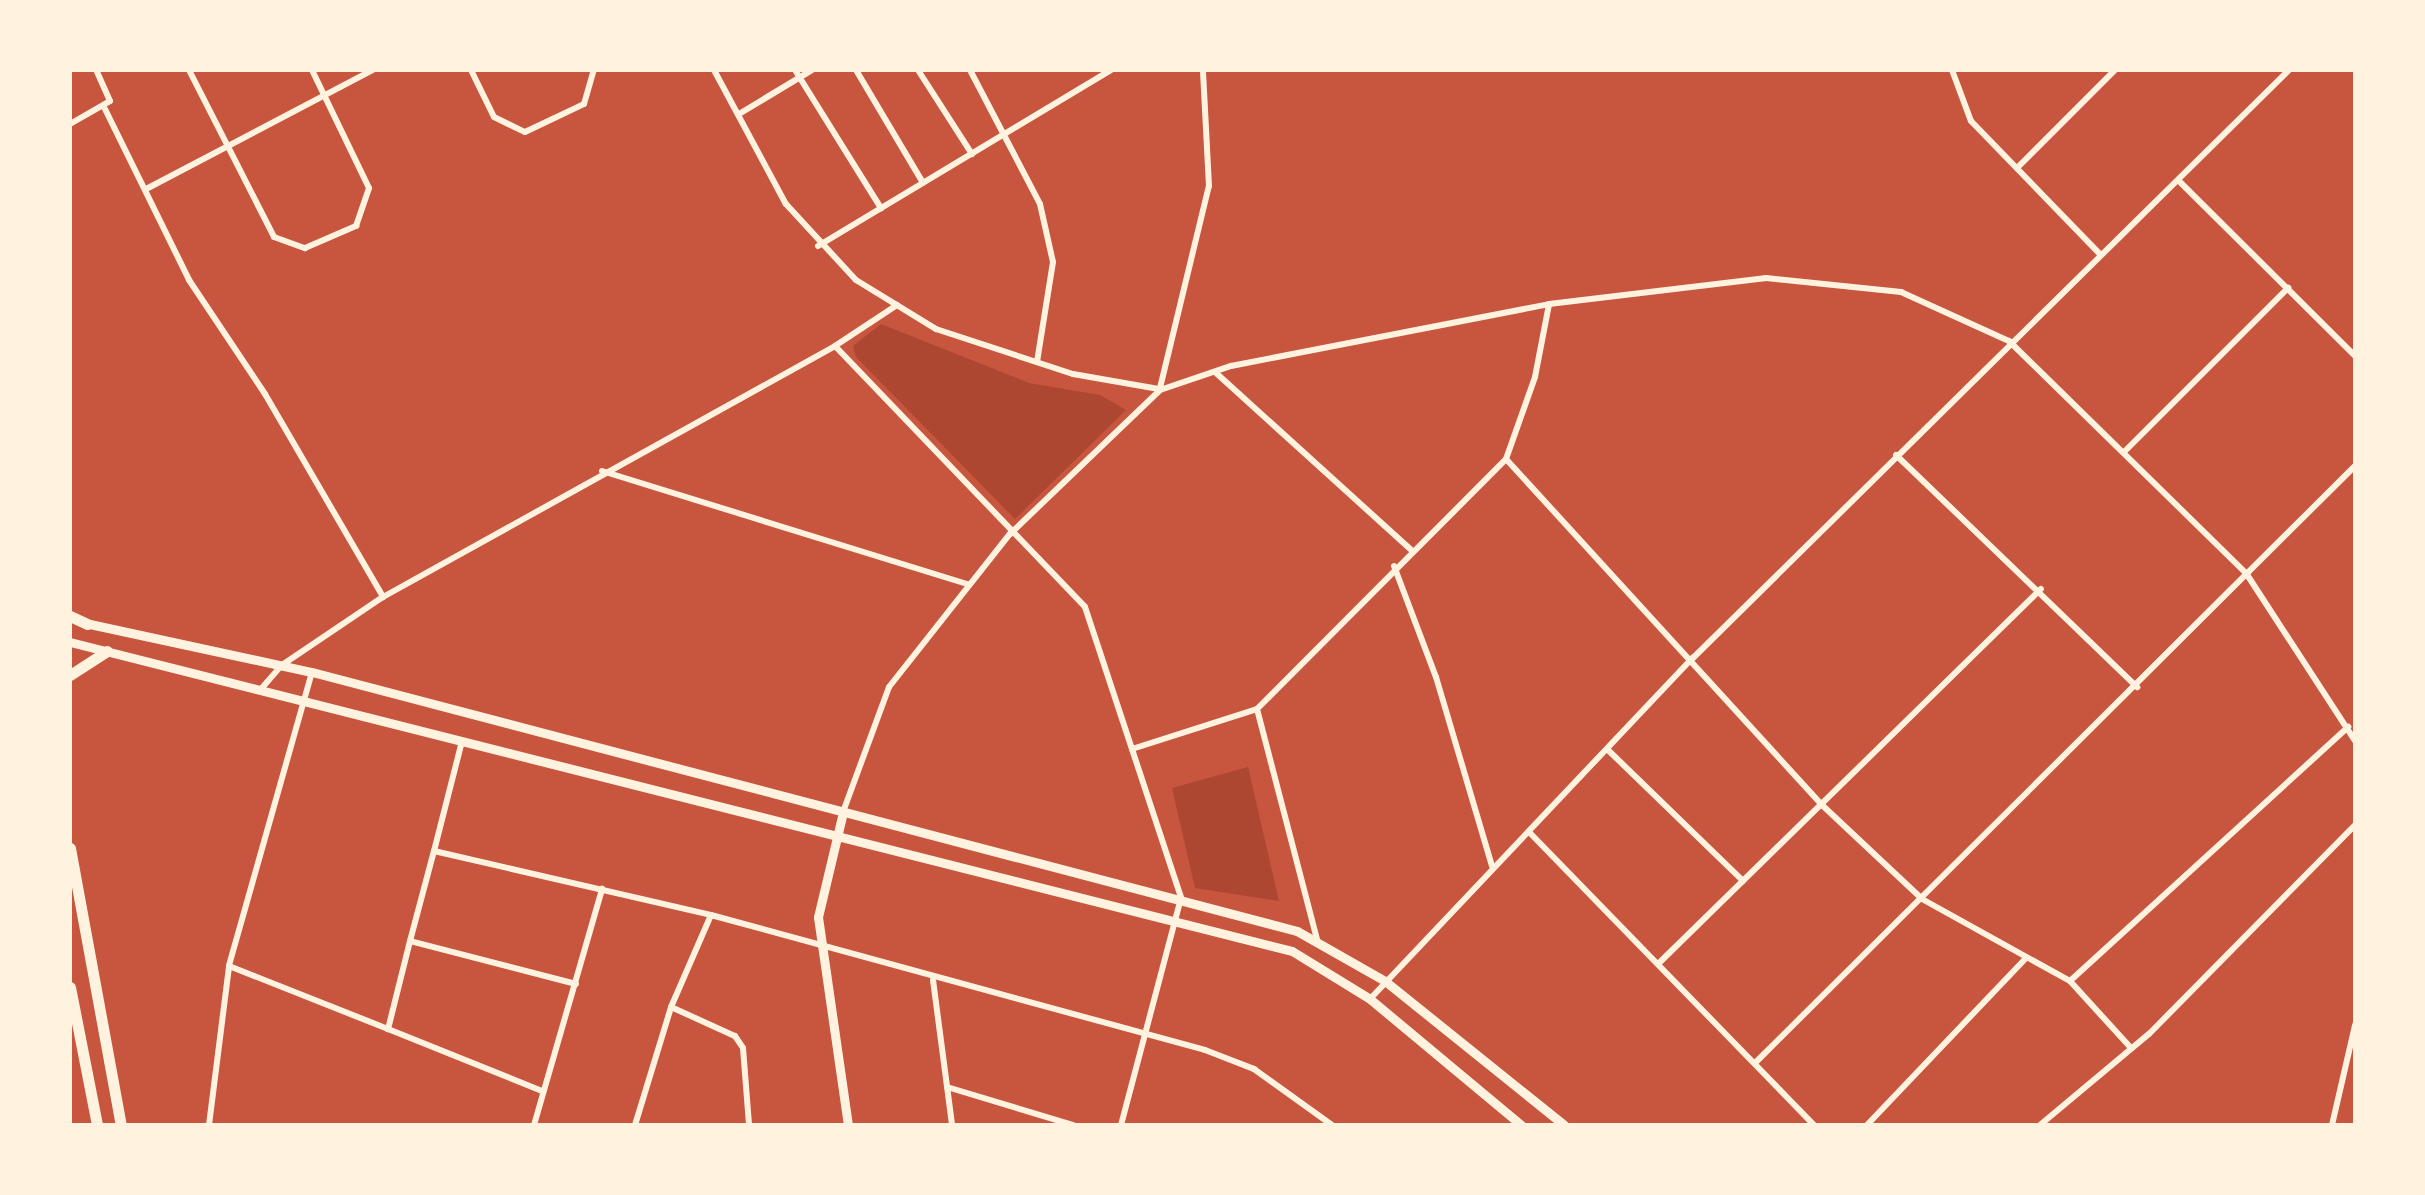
<!DOCTYPE html>
<html>
<head>
<meta charset="utf-8">
<style>
  body { margin:0 }
  #map { position:relative; width:2425px; height:1195px; overflow:hidden; background:#c8553d; font-family:Helvetica,sans-serif }
  div>[style] { position:absolute }
  .green>* { inset:0; background:#ae4732 }
  .minor>* { height:6px; margin:-3px; padding:0 3px; transform-origin:3px; border-radius:3px; background:#fff3e0 }
  .tertiary>* { height:9px; margin:-4.5px; padding:0 4.5px; transform-origin:4.5px; border-radius:4.5px; background:#fff3e0 }
  .trunk>* { height:11px; margin:-5.5px; padding:0 5.5px; transform-origin:5.5px; border-radius:5.5px; background:#fff3e0 }
  span { translate:-50% -50%; white-space:nowrap; text-align:center; line-height:1.15; -webkit-text-stroke:8px #fff3e0; paint-order:stroke }
  .frame { position:absolute; inset:0; border:72px solid #fff3e0; pointer-events:none }
</style>
</head>
<body>
<div id="map">
  <div class="green">
    <i style="clip-path:polygon(881px 324px,1029px 383px,1100px 395px,1126px 410px,1015px 519px,856px 357px,853px 346px)"></i>
    <i style="clip-path:polygon(1248px 767px,1279px 901px,1195px 888px,1172px 788px)"></i>
  </div>
  <div class="minor">
    <i style="left:189px;top:70px;width:187px;rotate:63deg"></i>
    <i style="left:274px;top:237px;width:33px;rotate:20deg"></i>
    <i style="left:305px;top:248px;width:56px;rotate:-23.3deg"></i>
    <i style="left:356px;top:226px;width:40px;rotate:-71.1deg"></i>
    <i style="left:369px;top:188px;width:131px;rotate:-115.8deg"></i>
    <i style="left:471px;top:70px;width:52px;rotate:63.9deg"></i>
    <i style="left:494px;top:117px;width:34px;rotate:26deg"></i>
    <i style="left:525px;top:132px;width:65px;rotate:-25.4deg"></i>
    <i style="left:584px;top:104px;width:35px;rotate:-74deg"></i>
    <i style="left:714px;top:70px;width:152px;rotate:61.8deg"></i>
    <i style="left:786px;top:204px;width:103px;rotate:47.4deg"></i>
    <i style="left:856px;top:280px;width:94px;rotate:31.5deg"></i>
    <i style="left:936px;top:329px;width:144px;rotate:18.2deg"></i>
    <i style="left:1073px;top:374px;width:87px;rotate:9.9deg"></i>
    <i style="left:795px;top:70px;width:163px;rotate:58.1deg"></i>
    <i style="left:856px;top:70px;width:131px;rotate:59.3deg"></i>
    <i style="left:918px;top:70px;width:100px;rotate:57.3deg"></i>
    <i style="left:970px;top:70px;width:151px;rotate:62.4deg"></i>
    <i style="left:1040px;top:204px;width:59px;rotate:77.4deg"></i>
    <i style="left:1053px;top:262px;width:101px;rotate:99.1deg"></i>
    <i style="left:1952px;top:70px;width:54px;rotate:69.6deg"></i>
    <i style="left:1971px;top:121px;width:185px;rotate:45.9deg"></i>
    <i style="left:105px;top:109px;width:191px;rotate:63.8deg"></i>
    <i style="left:189px;top:280px;width:137px;rotate:56.3deg"></i>
    <i style="left:265px;top:394px;width:235px;rotate:59.8deg"></i>
    <i style="left:739px;top:114px;width:85px;rotate:-31.1deg"></i>
    <i style="left:70px;top:124px;width:46px;rotate:-29.9deg"></i>
    <i style="left:110px;top:101px;width:34px;rotate:-114deg"></i>
    <i style="left:2017px;top:168px;width:139px;rotate:-45deg"></i>
    <i style="left:2180px;top:182px;width:247px;rotate:44.8deg"></i>
    <i style="left:148px;top:188px;width:254px;rotate:-27.7deg"></i>
    <i style="left:818px;top:246px;width:342px;rotate:-31deg"></i>
    <i style="left:897px;top:305px;width:74px;rotate:146.5deg"></i>
    <i style="left:835px;top:346px;width:361px;rotate:46.2deg"></i>
    <i style="left:1085px;top:607px;width:306px;rotate:71.7deg"></i>
    <i style="left:1181px;top:898px;width:235px;rotate:104.8deg"></i>
    <i style="left:1215px;top:372px;width:265px;rotate:42.2deg"></i>
    <i style="left:1160px;top:388px;width:208px;rotate:-76.4deg"></i>
    <i style="left:1209px;top:186px;width:116px;rotate:-93deg"></i>
    <i style="left:2125px;top:451px;width:231px;rotate:-45deg"></i>
    <i style="left:1896px;top:455px;width:335px;rotate:43.9deg"></i>
    <i style="left:1506px;top:459px;width:469px;rotate:47.6deg"></i>
    <i style="left:1822px;top:805px;width:137px;rotate:43.2deg"></i>
    <i style="left:1922px;top:899px;width:169px;rotate:29deg"></i>
    <i style="left:2070px;top:981px;width:91px;rotate:47.7deg"></i>
    <i style="left:602px;top:471px;width:383px;rotate:17.2deg"></i>
    <i style="left:1394px;top:566px;width:119px;rotate:69.3deg"></i>
    <i style="left:1436px;top:677px;width:197px;rotate:73.5deg"></i>
    <i style="left:312px;top:672px;width:305px;rotate:105.8deg"></i>
    <i style="left:229px;top:966px;width:171px;rotate:21.6deg"></i>
    <i style="left:261px;top:689px;width:32px;rotate:-49deg"></i>
    <i style="left:282px;top:665px;width:122px;rotate:-34deg"></i>
    <i style="left:383px;top:597px;width:517px;rotate:-29.04deg"></i>
    <i style="left:1257px;top:709px;width:238px;rotate:75.4deg"></i>
    <i style="left:1132px;top:749px;width:131px;rotate:-17.7deg"></i>
    <i style="left:1257px;top:709px;width:353px;rotate:-45.1deg"></i>
    <i style="left:1506px;top:459px;width:87px;rotate:-70.5deg"></i>
    <i style="left:1535px;top:377px;width:74px;rotate:-79.1deg"></i>
    <i style="left:1608px;top:750px;width:188px;rotate:44.1deg"></i>
    <i style="left:843px;top:812px;width:133px;rotate:-69.8deg"></i>
    <i style="left:889px;top:687px;width:195px;rotate:-51.7deg"></i>
    <i style="left:1010px;top:534px;width:208px;rotate:-43.8deg"></i>
    <i style="left:1160px;top:390px;width:75px;rotate:-18.7deg"></i>
    <i style="left:1231px;top:366px;width:324px;rotate:-11deg"></i>
    <i style="left:1549px;top:304px;width:219px;rotate:-6.8deg"></i>
    <i style="left:1766px;top:278px;width:136px;rotate:5.9deg"></i>
    <i style="left:1901px;top:292px;width:119px;rotate:24.4deg"></i>
    <i style="left:2009px;top:341px;width:332px;rotate:44.4deg"></i>
    <i style="left:2246px;top:573px;width:200px;rotate:57deg"></i>
    <i style="left:1531px;top:834px;width:406px;rotate:45.8deg"></i>
    <i style="left:434px;top:851px;width:114px;rotate:-75.7deg"></i>
    <i style="left:711px;top:915px;width:100px;rotate:113.5deg"></i>
    <i style="left:671px;top:1007px;width:70px;rotate:24.4deg"></i>
    <i style="left:735px;top:1036px;width:14px;rotate:56deg"></i>
    <i style="left:743px;top:1048px;width:77px;rotate:85.5deg"></i>
    <i style="left:410px;top:941px;width:91px;rotate:104deg"></i>
    <i style="left:388px;top:1029px;width:166px;rotate:21.9deg"></i>
    <i style="left:1658px;top:964px;width:536px;rotate:-44.4deg"></i>
    <i style="left:933px;top:980px;width:146px;rotate:82.5deg"></i>
    <i style="left:2070px;top:981px;width:377px;rotate:-42.4deg"></i>
    <i style="left:576px;top:984px;width:171px;rotate:-165.5deg"></i>
    <i style="left:410px;top:941px;width:93px;rotate:-75.1deg"></i>
    <i style="left:434px;top:851px;width:284px;rotate:13deg"></i>
    <i style="left:711px;top:915px;width:512px;rotate:15.28deg"></i>
    <i style="left:1205px;top:1050px;width:53px;rotate:21.2deg"></i>
    <i style="left:1254px;top:1069px;width:96px;rotate:35.7deg"></i>
    <i style="left:1370px;top:999px;width:470px;rotate:-46.6deg"></i>
    <i style="left:1693px;top:658px;width:837px;rotate:-44.61deg"></i>
    <i style="left:1755px;top:1063px;width:846px;rotate:-44.86deg"></i>
    <i style="left:947px;top:1087px;width:132px;rotate:16.8deg"></i>
    <i style="left:209px;top:1125px;width:160px;rotate:-82.8deg"></i>
    <i style="left:534px;top:1125px;width:246px;rotate:-73.9deg"></i>
    <i style="left:635px;top:1125px;width:123px;rotate:-73deg"></i>
    <i style="left:1867px;top:1125px;width:231px;rotate:-46.4deg"></i>
    <i style="left:2040px;top:1125px;width:142px;rotate:-39.9deg"></i>
    <i style="left:2149px;top:1034px;width:293px;rotate:-45.4deg"></i>
    <i style="left:2332px;top:1125px;width:103px;rotate:-77deg"></i>
  </div>
  <div class="tertiary">
    <i style="left:85px;top:623px;width:232px;rotate:12.2deg"></i>
    <i style="left:312px;top:672px;width:1018px;rotate:14.73deg"></i>
    <i style="left:1297px;top:931px;width:101px;rotate:29.6deg"></i>
    <i style="left:1385px;top:981px;width:230px;rotate:38.8deg"></i>
    <i style="left:70px;top:642px;width:1260px;rotate:14.19deg"></i>
    <i style="left:1292px;top:951px;width:92px;rotate:31.6deg"></i>
    <i style="left:1370px;top:999px;width:197px;rotate:39.8deg"></i>
    <i style="left:843px;top:812px;width:108px;rotate:103.4deg"></i>
    <i style="left:818px;top:917px;width:210px;rotate:81.8deg"></i>
  </div>
  <div class="trunk">
    <i style="left:70px;top:616px;width:19px;rotate:25deg"></i>
    <i style="left:70px;top:675px;width:44px;rotate:-33deg"></i>
    <i style="left:70px;top:848px;width:282px;rotate:79.6deg"></i>
    <i style="left:70px;top:987px;width:141px;rotate:78.9deg"></i>
  </div>
  <div class="frame"></div>
</div>
</body>
</html>
